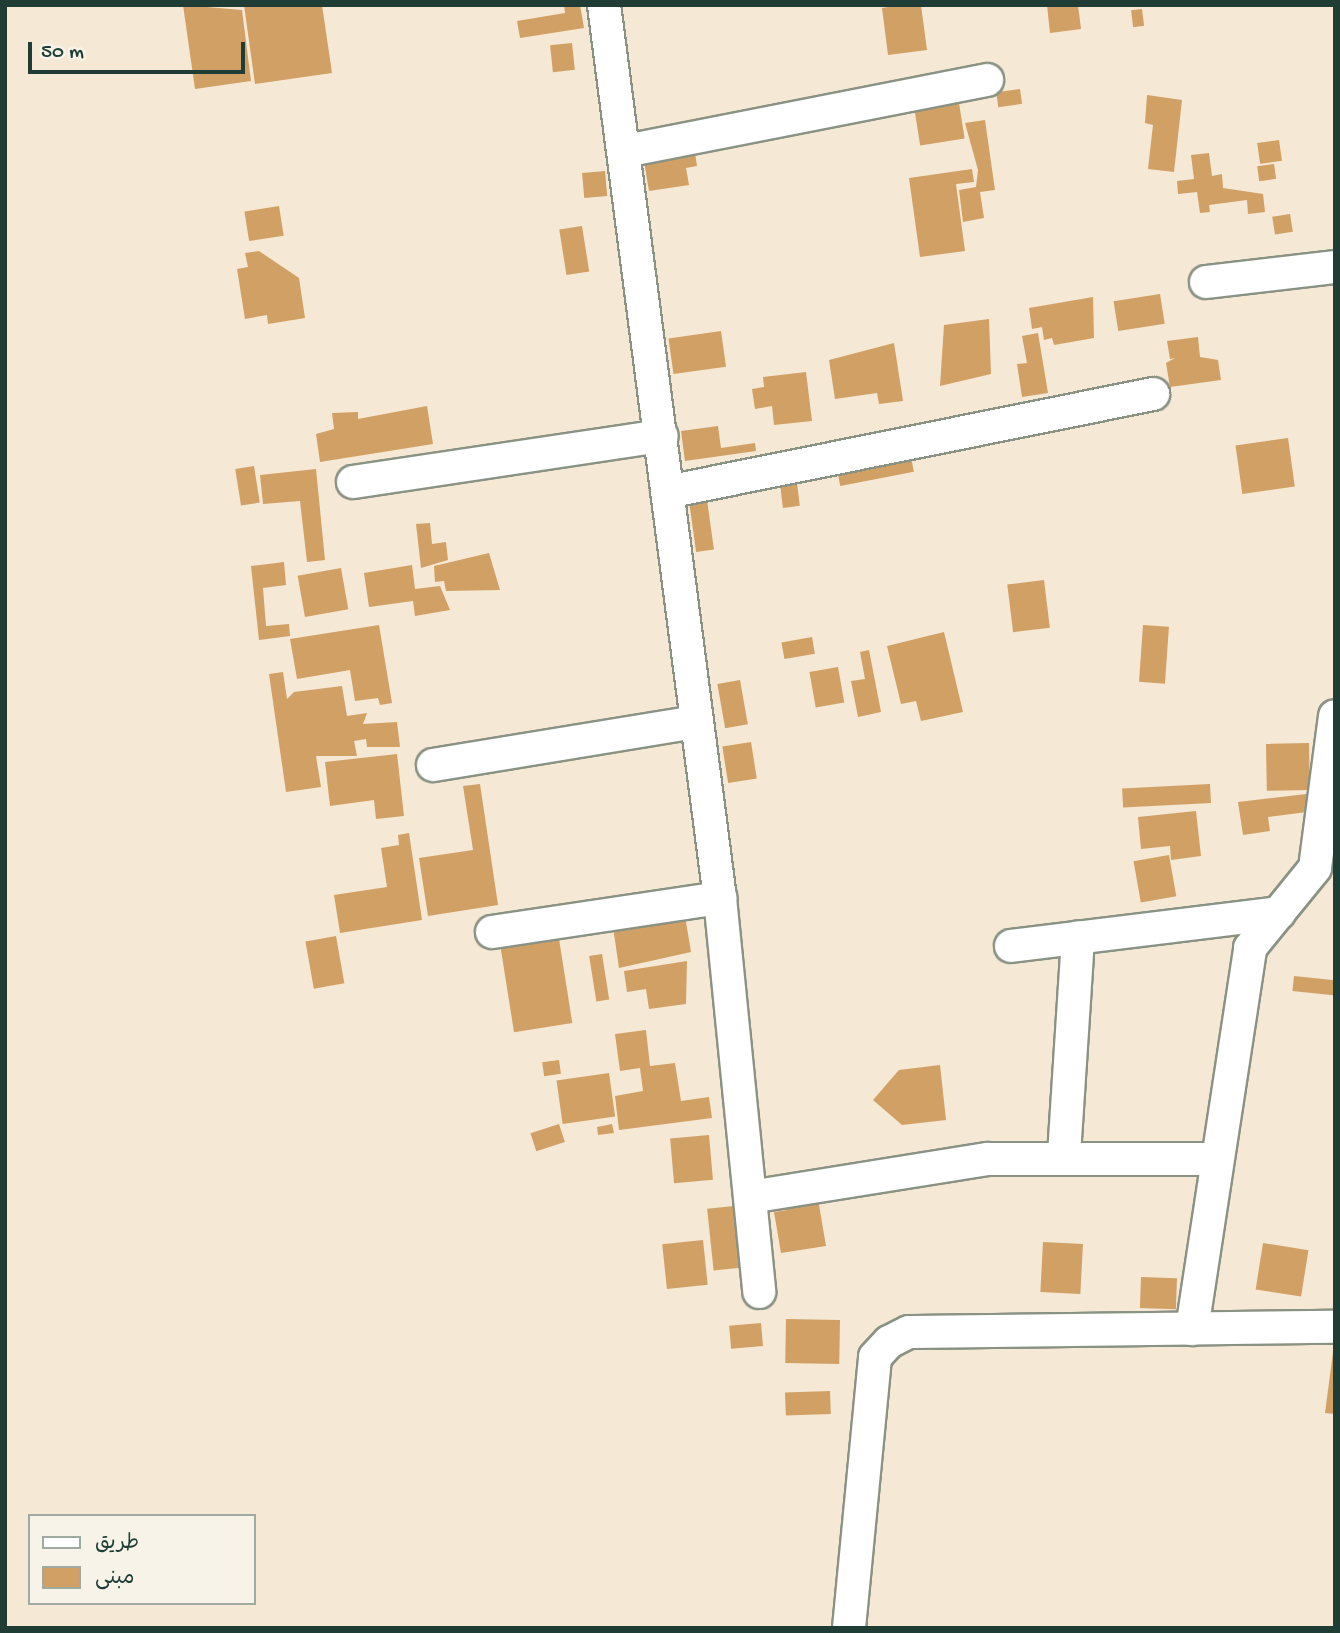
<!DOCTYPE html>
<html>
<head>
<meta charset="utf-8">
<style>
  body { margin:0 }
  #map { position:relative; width:1340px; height:1633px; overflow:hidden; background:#f5e8d4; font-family:"Gochi Hand","Playpen Sans Arabic",sans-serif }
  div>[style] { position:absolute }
  .building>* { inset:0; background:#d1a064; transform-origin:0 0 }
  .roads { filter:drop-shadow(2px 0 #8a9284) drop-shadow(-2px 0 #8a9284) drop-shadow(0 2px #8a9284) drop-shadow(0 -2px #8a9284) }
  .minor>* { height:32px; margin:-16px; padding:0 16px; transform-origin:16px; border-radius:16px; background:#fff }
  span { translate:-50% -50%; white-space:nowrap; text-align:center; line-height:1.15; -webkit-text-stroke:7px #f7f3e8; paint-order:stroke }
  .frame { position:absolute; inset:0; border:7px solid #1f3d34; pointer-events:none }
  .legend { position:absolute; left:28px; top:1514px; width:228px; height:91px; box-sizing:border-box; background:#f7f3e8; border:2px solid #a1aaa0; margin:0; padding:9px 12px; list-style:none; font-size:21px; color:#1f3d34 }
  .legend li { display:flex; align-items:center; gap:14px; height:35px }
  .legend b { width:35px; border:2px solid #a1aaa0 }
  .scale { position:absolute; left:28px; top:42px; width:217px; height:32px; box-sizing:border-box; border:4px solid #1f3d34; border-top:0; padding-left:9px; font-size:21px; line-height:24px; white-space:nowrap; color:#1f3d34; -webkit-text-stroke:5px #f7f3e8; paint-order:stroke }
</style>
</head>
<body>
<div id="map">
  <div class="building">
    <i style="clip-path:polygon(183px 5px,242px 10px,251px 81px,195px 89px)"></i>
    <i style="clip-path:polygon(244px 5px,322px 5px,332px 73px,255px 84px)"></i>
    <i style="clip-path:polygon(564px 5px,580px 5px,584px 28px,520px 38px,517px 21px,565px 13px)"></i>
    <i style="clip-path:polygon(900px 5px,921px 5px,927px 50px,888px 55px,882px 8px)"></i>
    <i style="clip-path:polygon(1047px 5px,1078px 5px,1081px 29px,1050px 33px)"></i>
    <i style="left:1142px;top:9px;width:17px;height:11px;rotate:83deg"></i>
    <i style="left:572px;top:43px;width:27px;height:22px;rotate:84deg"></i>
    <i style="left:1020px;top:89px;width:15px;height:24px;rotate:82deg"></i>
    <i style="clip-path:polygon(1147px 95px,1182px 100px,1174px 172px,1148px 169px,1153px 125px,1145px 123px)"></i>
    <i style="left:959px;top:103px;width:36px;height:45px;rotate:81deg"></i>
    <i style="clip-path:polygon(985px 120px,995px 190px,980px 192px,984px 218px,963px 222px,959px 190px,976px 187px,978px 170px,965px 123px)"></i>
    <i style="left:1279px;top:140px;width:21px;height:22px;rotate:82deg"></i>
    <i style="clip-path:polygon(695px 153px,697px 166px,686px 168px,689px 185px,649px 191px,644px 161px)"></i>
    <i style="clip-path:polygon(1209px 153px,1212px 176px,1222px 174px,1223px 188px,1263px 194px,1265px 212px,1248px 214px,1247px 200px,1209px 205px,1210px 212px,1200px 213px,1197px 192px,1178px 194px,1177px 181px,1194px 179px,1191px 155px)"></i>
    <i style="left:1274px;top:164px;width:15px;height:17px;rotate:82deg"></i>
    <i style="clip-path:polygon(972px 169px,974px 182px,956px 184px,965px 251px,920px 257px,909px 178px)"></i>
    <i style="left:605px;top:171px;width:25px;height:23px;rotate:85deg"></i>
    <i style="left:279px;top:206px;width:30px;height:35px;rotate:81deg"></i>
    <i style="left:1290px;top:214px;width:18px;height:18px;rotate:81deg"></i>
    <i style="left:582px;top:226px;width:46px;height:23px;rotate:81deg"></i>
    <i style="clip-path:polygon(259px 251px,299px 278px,305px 318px,268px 324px,267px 315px,245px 319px,237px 269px,248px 267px,245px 253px)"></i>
    <i style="left:1160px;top:294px;width:30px;height:47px;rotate:81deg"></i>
    <i style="clip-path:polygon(1093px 297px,1094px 338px,1054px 345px,1052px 338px,1044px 340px,1042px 327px,1032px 329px,1029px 308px)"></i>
    <i style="clip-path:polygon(989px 319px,991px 374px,940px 386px,944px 325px)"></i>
    <i style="left:721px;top:331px;width:36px;height:53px;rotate:82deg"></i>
    <i style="clip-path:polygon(1038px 333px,1048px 393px,1022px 397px,1017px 364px,1027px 363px,1022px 336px)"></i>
    <i style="clip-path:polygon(1198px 337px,1200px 357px,1218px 360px,1221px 380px,1170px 387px,1166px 363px,1175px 358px,1170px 359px,1167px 341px)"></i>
    <i style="clip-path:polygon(894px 343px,903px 401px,879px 404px,877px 393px,835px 399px,829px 360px)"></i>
    <i style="clip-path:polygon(806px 372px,812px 421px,774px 425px,772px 406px,755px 409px,752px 389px,764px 387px,763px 377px)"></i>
    <i style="clip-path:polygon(427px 406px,433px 444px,320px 462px,316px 434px,334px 429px,332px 413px,358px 412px,358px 419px)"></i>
    <i style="clip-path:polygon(718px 426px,721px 448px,755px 443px,756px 451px,685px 461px,681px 431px)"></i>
    <i style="left:1288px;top:438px;width:49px;height:53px;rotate:82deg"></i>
    <i style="left:911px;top:457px;width:15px;height:75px;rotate:79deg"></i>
    <i style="left:254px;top:466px;width:37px;height:19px;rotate:81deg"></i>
    <i style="clip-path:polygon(316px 469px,325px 560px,307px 562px,300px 501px,263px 504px,260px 475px)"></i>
    <i style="left:797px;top:483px;width:23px;height:17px;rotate:83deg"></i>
    <i style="left:707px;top:500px;width:50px;height:18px;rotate:82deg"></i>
    <i style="clip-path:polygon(430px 523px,432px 544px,446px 542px,448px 560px,421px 568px,416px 524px)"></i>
    <i style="clip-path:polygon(489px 553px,500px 590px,446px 591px,444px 581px,435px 582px,434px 566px)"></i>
    <i style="clip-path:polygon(284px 562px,286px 585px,263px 588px,266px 626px,289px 624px,290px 636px,259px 640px,251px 566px)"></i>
    <i style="clip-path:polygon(412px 565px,415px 589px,440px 586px,450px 610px,415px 616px,413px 601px,369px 607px,364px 573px)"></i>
    <i style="left:341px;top:568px;width:42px;height:44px;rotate:80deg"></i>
    <i style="left:1044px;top:580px;width:48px;height:37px;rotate:83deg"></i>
    <i style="clip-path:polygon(379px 625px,392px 703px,380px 705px,378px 698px,355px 701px,350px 670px,297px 679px,290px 639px)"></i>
    <i style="left:1143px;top:625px;width:26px;height:57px;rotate:4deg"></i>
    <i style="clip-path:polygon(944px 632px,963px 712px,921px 721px,916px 701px,901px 704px,887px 646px)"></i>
    <i style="left:812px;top:637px;width:17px;height:31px;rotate:80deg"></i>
    <i style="clip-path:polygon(869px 650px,881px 712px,858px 717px,851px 681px,865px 679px,860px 652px)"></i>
    <i style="left:838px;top:667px;width:36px;height:29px;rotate:80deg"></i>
    <i style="clip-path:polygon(283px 672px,287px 699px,294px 692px,342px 686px,347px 716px,367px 713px,363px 724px,397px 722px,400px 747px,367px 747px,366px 739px,354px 741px,357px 756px,316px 756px,321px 787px,286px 792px,269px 674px)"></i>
    <i style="left:740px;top:680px;width:45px;height:23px;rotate:80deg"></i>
    <i style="left:751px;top:742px;width:37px;height:29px;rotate:81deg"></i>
    <i style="left:1309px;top:743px;width:47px;height:43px;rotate:89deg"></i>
    <i style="clip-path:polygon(397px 754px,404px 816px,376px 819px,374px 800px,330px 806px,325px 762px)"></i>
    <i style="clip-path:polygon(480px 784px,498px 905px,428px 916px,419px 858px,473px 850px,463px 786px)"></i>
    <i style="left:1210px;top:784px;width:19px;height:88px;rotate:87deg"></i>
    <i style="clip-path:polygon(1306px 794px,1307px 812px,1268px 817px,1270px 831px,1243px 835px,1238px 802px)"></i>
    <i style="clip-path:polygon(1196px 811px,1201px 856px,1171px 860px,1170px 846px,1141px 849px,1138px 817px)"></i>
    <i style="clip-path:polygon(409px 833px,422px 920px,340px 933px,334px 895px,387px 887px,381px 848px,399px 845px,398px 835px)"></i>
    <i style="left:1169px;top:855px;width:42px;height:36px;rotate:80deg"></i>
    <i style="clip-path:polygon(685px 916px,691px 952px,619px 968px,612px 920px)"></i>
    <i style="left:336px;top:936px;width:48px;height:31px;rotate:80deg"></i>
    <i style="left:559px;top:939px;width:85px;height:59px;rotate:81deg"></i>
    <i style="left:602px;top:954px;width:46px;height:13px;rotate:81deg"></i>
    <i style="clip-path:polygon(687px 961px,686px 1004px,649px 1009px,646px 989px,627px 992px,624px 971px)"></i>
    <i style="left:1294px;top:976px;width:41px;height:15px;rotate:6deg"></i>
    <i style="clip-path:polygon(646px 1030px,650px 1066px,675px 1063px,681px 1101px,709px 1097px,712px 1118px,619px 1130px,615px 1096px,643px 1091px,640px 1068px,620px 1071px,615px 1034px)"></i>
    <i style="left:559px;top:1060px;width:14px;height:17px;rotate:82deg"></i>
    <i style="clip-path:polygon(940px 1065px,946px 1120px,902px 1125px,873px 1100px,899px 1070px)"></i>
    <i style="left:609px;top:1073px;width:44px;height:53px;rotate:82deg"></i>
    <i style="left:559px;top:1124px;width:19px;height:30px;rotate:72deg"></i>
    <i style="clip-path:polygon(612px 1124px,614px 1133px,598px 1135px,597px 1127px)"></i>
    <i style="left:709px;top:1135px;width:45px;height:39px;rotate:85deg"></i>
    <i style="clip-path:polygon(817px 1193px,826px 1246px,781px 1253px,774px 1212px,787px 1210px,785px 1198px)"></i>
    <i style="left:734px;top:1206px;width:62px;height:27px;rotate:84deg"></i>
    <i style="left:703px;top:1240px;width:45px;height:41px;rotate:84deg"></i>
    <i style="left:1043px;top:1242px;width:40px;height:50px;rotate:3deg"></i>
    <i style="left:1263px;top:1243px;width:46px;height:47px;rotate:9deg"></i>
    <i style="left:1141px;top:1277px;width:36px;height:31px;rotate:2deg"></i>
    <i style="left:786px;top:1319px;width:54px;height:44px;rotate:1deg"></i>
    <i style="left:761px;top:1323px;width:23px;height:32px;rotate:85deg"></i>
    <i style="clip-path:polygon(1335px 1337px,1335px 1414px,1325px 1413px)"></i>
    <i style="left:830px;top:1391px;width:23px;height:45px;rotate:88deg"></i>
  </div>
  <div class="roads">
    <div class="minor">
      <i style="left:604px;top:5px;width:901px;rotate:82.6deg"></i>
      <i style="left:720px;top:898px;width:396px;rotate:84.3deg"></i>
      <i style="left:625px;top:151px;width:369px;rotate:-11.1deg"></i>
      <i style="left:1206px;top:282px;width:130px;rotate:-6.6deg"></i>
      <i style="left:353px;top:482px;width:312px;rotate:-8.5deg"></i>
      <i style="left:667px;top:492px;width:496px;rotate:-11.4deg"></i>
      <i style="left:433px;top:765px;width:267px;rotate:-9.3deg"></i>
      <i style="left:492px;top:932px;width:231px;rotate:-8.5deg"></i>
      <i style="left:1011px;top:946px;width:270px;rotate:-7deg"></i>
      <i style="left:1064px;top:1155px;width:218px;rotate:-86.3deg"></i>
      <i style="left:750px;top:1197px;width:241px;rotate:-9.1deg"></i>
      <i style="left:988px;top:1159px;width:227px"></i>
      <i style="left:1192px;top:1329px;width:385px;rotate:-81.3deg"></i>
      <i style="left:1250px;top:948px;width:103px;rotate:-50.9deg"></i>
      <i style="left:1315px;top:868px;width:153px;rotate:-82.5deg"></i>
      <i style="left:849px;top:1628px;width:272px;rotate:-84.5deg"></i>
      <i style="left:875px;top:1357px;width:21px;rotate:-47deg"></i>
      <i style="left:889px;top:1342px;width:22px;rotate:-27deg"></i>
      <i style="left:909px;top:1332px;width:426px;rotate:-0.7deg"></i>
    </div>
  </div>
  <div class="frame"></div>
  <ul class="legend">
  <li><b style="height:9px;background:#fff"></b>طريق</li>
  <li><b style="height:19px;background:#d1a064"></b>مبنى</li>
  </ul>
  <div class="scale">50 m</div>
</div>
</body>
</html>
